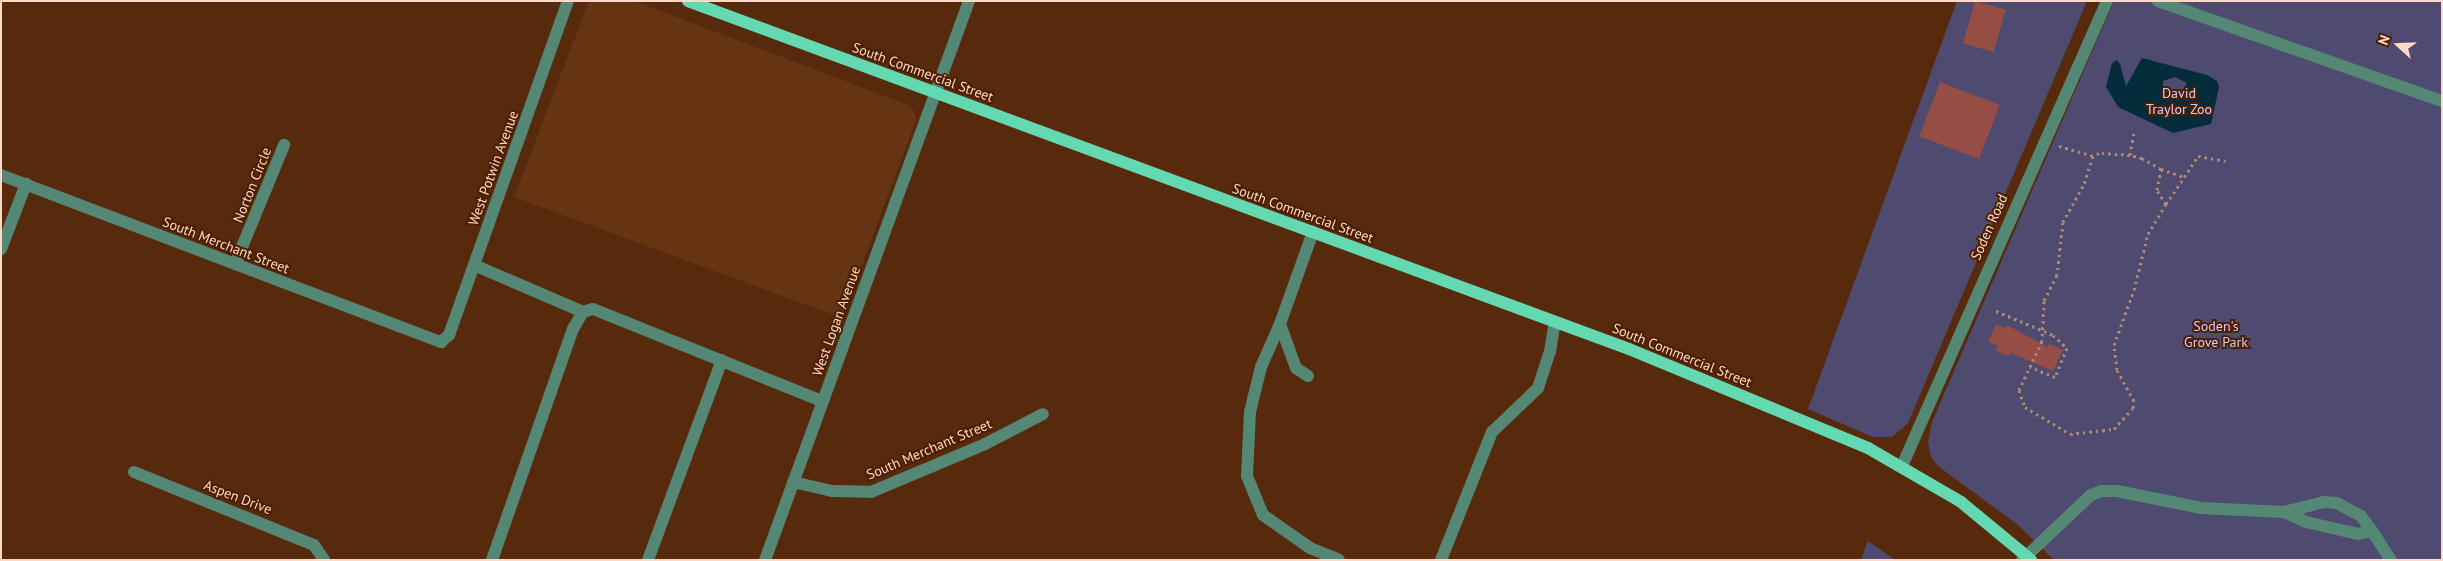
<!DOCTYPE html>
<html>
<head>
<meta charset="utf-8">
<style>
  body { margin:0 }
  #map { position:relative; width:2443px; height:561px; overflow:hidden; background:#582a0d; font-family:"PT Sans",sans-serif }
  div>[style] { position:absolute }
  .built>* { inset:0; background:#673413 }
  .green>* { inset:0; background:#4f4b70 }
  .water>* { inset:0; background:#052c3a }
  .building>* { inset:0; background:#954d44; transform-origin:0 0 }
  .path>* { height:3px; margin-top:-1.5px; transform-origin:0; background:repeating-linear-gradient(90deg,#b38971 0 2.5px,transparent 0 6.5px) }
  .minor>* { height:12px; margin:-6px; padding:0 6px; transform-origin:6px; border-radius:6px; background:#548875 }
  .major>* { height:12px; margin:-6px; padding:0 6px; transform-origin:6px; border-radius:6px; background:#63d8b1 }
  span { translate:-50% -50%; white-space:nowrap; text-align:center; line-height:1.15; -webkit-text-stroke:4px #4c1f02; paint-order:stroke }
  .street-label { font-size:14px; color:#ffd9c6 }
  .park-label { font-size:14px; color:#d1cdfe }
  .frame { position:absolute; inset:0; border:2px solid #ffd9c6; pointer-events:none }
  .north { position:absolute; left:2373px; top:20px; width:50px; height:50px; -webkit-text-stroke:4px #4c1f02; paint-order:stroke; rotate:290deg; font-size:14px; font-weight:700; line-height:20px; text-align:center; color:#ffd9c6 }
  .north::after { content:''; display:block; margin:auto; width:18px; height:22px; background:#ffd9c6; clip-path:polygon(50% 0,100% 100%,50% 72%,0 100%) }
</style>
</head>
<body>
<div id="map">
  <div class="built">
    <i style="clip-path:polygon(589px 1px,634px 1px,908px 105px,914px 111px,916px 120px,842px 318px,514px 197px)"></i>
  </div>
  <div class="green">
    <i style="clip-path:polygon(1957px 1px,2087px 1px,1908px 423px,1892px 437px,1873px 437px,1808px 409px)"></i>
    <i style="clip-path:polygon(2114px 1px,2442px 1px,2442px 560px,2054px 560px,2018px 525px,1938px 466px,1931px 457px,1928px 442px,1932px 422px)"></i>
    <i style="clip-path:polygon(1868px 541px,1895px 560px,1861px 560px)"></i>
  </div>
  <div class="water">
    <i style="clip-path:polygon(evenodd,2142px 58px,2207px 75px,2217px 81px,2219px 87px,2211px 124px,2173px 133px,2118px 107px,2106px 87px,2112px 63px,2117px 60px,2120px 64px,2126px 86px,2142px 58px,2175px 77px,2187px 83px,2180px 95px,2173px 96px,2163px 87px,2163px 81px,2175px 77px)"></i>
  </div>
  <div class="building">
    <i style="left:1975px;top:1px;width:32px;height:44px;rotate:16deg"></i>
    <i style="left:1940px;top:82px;width:64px;height:58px;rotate:21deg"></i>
    <i style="clip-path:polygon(1996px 324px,2005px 328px,2007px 325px,2047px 347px,2049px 344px,2063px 350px,2053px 371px,2011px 353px,2009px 356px,1996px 351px,1998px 346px,1988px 342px)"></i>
  </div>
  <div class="path">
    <i style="left:2059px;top:146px;width:35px;rotate:16deg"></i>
    <i style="left:2093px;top:156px;width:32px;rotate:108deg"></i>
    <i style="left:2083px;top:186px;width:41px;rotate:119.1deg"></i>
    <i style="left:2063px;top:222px;width:53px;rotate:96.5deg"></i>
    <i style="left:2057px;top:275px;width:29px;rotate:117deg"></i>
    <i style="left:2044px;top:301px;width:40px;rotate:92.9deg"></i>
    <i style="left:2042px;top:341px;width:54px;rotate:115.1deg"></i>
    <i style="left:2019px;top:390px;width:18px;rotate:71deg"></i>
    <i style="left:2025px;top:407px;width:52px;rotate:31deg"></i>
    <i style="left:2070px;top:434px;width:44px;rotate:-6.5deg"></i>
    <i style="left:2114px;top:429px;width:28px;rotate:-48deg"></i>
    <i style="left:2133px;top:408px;width:7px;rotate:-82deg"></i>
    <i style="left:2134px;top:401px;width:35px;rotate:-119deg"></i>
    <i style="left:2117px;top:370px;width:25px;rotate:-97deg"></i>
    <i style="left:2114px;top:345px;width:59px;rotate:-70deg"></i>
    <i style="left:2134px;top:290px;width:58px;rotate:-76deg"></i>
    <i style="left:2148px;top:234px;width:35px;rotate:-59deg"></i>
    <i style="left:2166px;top:204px;width:17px;rotate:-123deg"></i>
    <i style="left:2157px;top:190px;width:21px;rotate:-79deg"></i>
    <i style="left:2161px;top:169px;width:22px;rotate:-150deg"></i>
    <i style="left:2142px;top:158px;width:12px;rotate:-166deg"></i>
    <i style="left:2130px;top:155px;width:31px;rotate:-176deg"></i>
    <i style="left:2099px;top:153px;width:7px;rotate:153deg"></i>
    <i style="left:2130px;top:155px;width:23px;rotate:-80deg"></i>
    <i style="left:2161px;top:169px;width:24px;rotate:19deg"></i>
    <i style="left:2184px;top:177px;width:25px;rotate:-56deg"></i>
    <i style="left:2198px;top:156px;width:28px;rotate:10deg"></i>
    <i style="left:2166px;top:204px;width:32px;rotate:-56deg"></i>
    <i style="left:1996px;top:311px;width:62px;rotate:22.8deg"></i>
    <i style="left:2053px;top:335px;width:19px;rotate:43deg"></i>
    <i style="left:2067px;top:348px;width:31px;rotate:112deg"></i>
    <i style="left:2055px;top:377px;width:27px;rotate:-158deg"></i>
    <i style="left:1884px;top:560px;width:2px"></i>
  </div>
  <div class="minor">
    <i style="left:2158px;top:1px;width:301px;rotate:19.4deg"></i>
    <i style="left:1px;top:175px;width:471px;rotate:20.8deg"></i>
    <i style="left:441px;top:342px;width:11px;rotate:-41deg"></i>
    <i style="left:449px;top:335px;width:355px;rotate:-70.4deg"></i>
    <i style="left:1px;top:249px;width:70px;rotate:-69deg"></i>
    <i style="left:235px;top:264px;width:129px;rotate:-67.6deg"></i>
    <i style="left:474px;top:265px;width:119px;rotate:23.3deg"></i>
    <i style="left:583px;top:312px;width:10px;rotate:-17deg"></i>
    <i style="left:593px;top:309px;width:247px;rotate:21.9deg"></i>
    <i style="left:1280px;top:324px;width:47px;rotate:113.8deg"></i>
    <i style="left:1261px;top:367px;width:46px;rotate:103.7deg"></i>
    <i style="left:1250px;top:412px;width:64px;rotate:92.7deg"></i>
    <i style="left:1247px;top:476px;width:42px;rotate:67.7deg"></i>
    <i style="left:1263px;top:515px;width:57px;rotate:35.1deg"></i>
    <i style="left:1310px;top:548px;width:31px;rotate:22deg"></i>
    <i style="left:1308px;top:376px;width:14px;rotate:-146deg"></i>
    <i style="left:1296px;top:368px;width:47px;rotate:-110deg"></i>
    <i style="left:1280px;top:324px;width:98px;rotate:-70.3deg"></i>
    <i style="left:1902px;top:466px;width:508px;rotate:-66.21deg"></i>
    <i style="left:134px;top:472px;width:194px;rotate:22.1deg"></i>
    <i style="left:314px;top:545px;width:18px;rotate:56deg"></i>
    <i style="left:793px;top:482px;width:40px;rotate:13deg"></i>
    <i style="left:832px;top:491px;width:39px;rotate:1deg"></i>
    <i style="left:871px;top:492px;width:124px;rotate:-22.8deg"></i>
    <i style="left:985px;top:444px;width:65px;rotate:-27.3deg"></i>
    <i style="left:2372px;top:531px;width:35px;rotate:57deg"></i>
    <i style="left:492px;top:560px;width:245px;rotate:-70.7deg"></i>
    <i style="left:573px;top:329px;width:20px;rotate:-60deg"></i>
    <i style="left:648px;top:560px;width:213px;rotate:-69.7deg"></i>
    <i style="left:765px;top:560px;width:595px;rotate:-69.95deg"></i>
    <i style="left:1441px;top:560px;width:138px;rotate:-68.3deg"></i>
    <i style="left:1492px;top:432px;width:64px;rotate:-43.7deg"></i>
    <i style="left:1538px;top:388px;width:38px;rotate:-72deg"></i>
    <i style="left:1550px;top:352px;width:30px;rotate:-81deg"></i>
    <i style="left:2022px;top:560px;width:95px;rotate:-43.3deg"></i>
    <i style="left:2091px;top:495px;width:12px;rotate:-20deg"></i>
    <i style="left:2102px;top:491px;width:15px"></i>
    <i style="left:2117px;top:491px;width:86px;rotate:11.4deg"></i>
    <i style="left:2201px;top:508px;width:83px;rotate:2.8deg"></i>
    <i style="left:2284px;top:512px;width:24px;rotate:24deg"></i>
    <i style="left:2306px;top:522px;width:53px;rotate:13deg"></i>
    <i style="left:2358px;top:534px;width:14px;rotate:-12deg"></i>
    <i style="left:2372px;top:531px;width:19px;rotate:-126deg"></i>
    <i style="left:2361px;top:516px;width:27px;rotate:-152deg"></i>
    <i style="left:2337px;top:503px;width:13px;rotate:-176deg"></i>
    <i style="left:2324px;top:502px;width:41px;rotate:166deg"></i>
  </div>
  <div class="major">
    <i style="left:688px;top:1px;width:1003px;rotate:20.3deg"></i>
    <i style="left:1629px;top:349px;width:259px;rotate:22.5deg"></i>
    <i style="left:1868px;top:448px;width:108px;rotate:30.1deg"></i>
    <i style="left:1961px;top:502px;width:91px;rotate:39.6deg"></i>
  </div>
  <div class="street-label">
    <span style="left:923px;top:72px;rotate:20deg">South Commercial Street</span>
    <span style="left:493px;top:168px;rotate:-70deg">West Potwin Avenue</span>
    <span style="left:252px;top:185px;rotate:-68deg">Norton Circle</span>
    <span style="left:1303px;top:213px;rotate:20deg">South Commercial Street</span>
    <span style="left:1989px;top:227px;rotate:-66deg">Soden Road</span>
    <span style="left:226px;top:245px;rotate:21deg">South Merchant Street</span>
    <span style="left:836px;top:321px;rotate:-70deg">West Logan Avenue</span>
    <span style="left:1682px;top:355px;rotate:22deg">South Commercial Street</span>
    <span style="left:929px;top:449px;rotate:-23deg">South Merchant Street</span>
    <span style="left:238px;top:497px;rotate:21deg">Aspen Drive</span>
  </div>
  <div class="park-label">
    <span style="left:2179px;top:101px">David<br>Traylor Zoo</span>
    <span style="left:2216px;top:334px">Soden's<br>Grove Park</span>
  </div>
  <div class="frame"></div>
  <div class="north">N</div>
</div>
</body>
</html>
